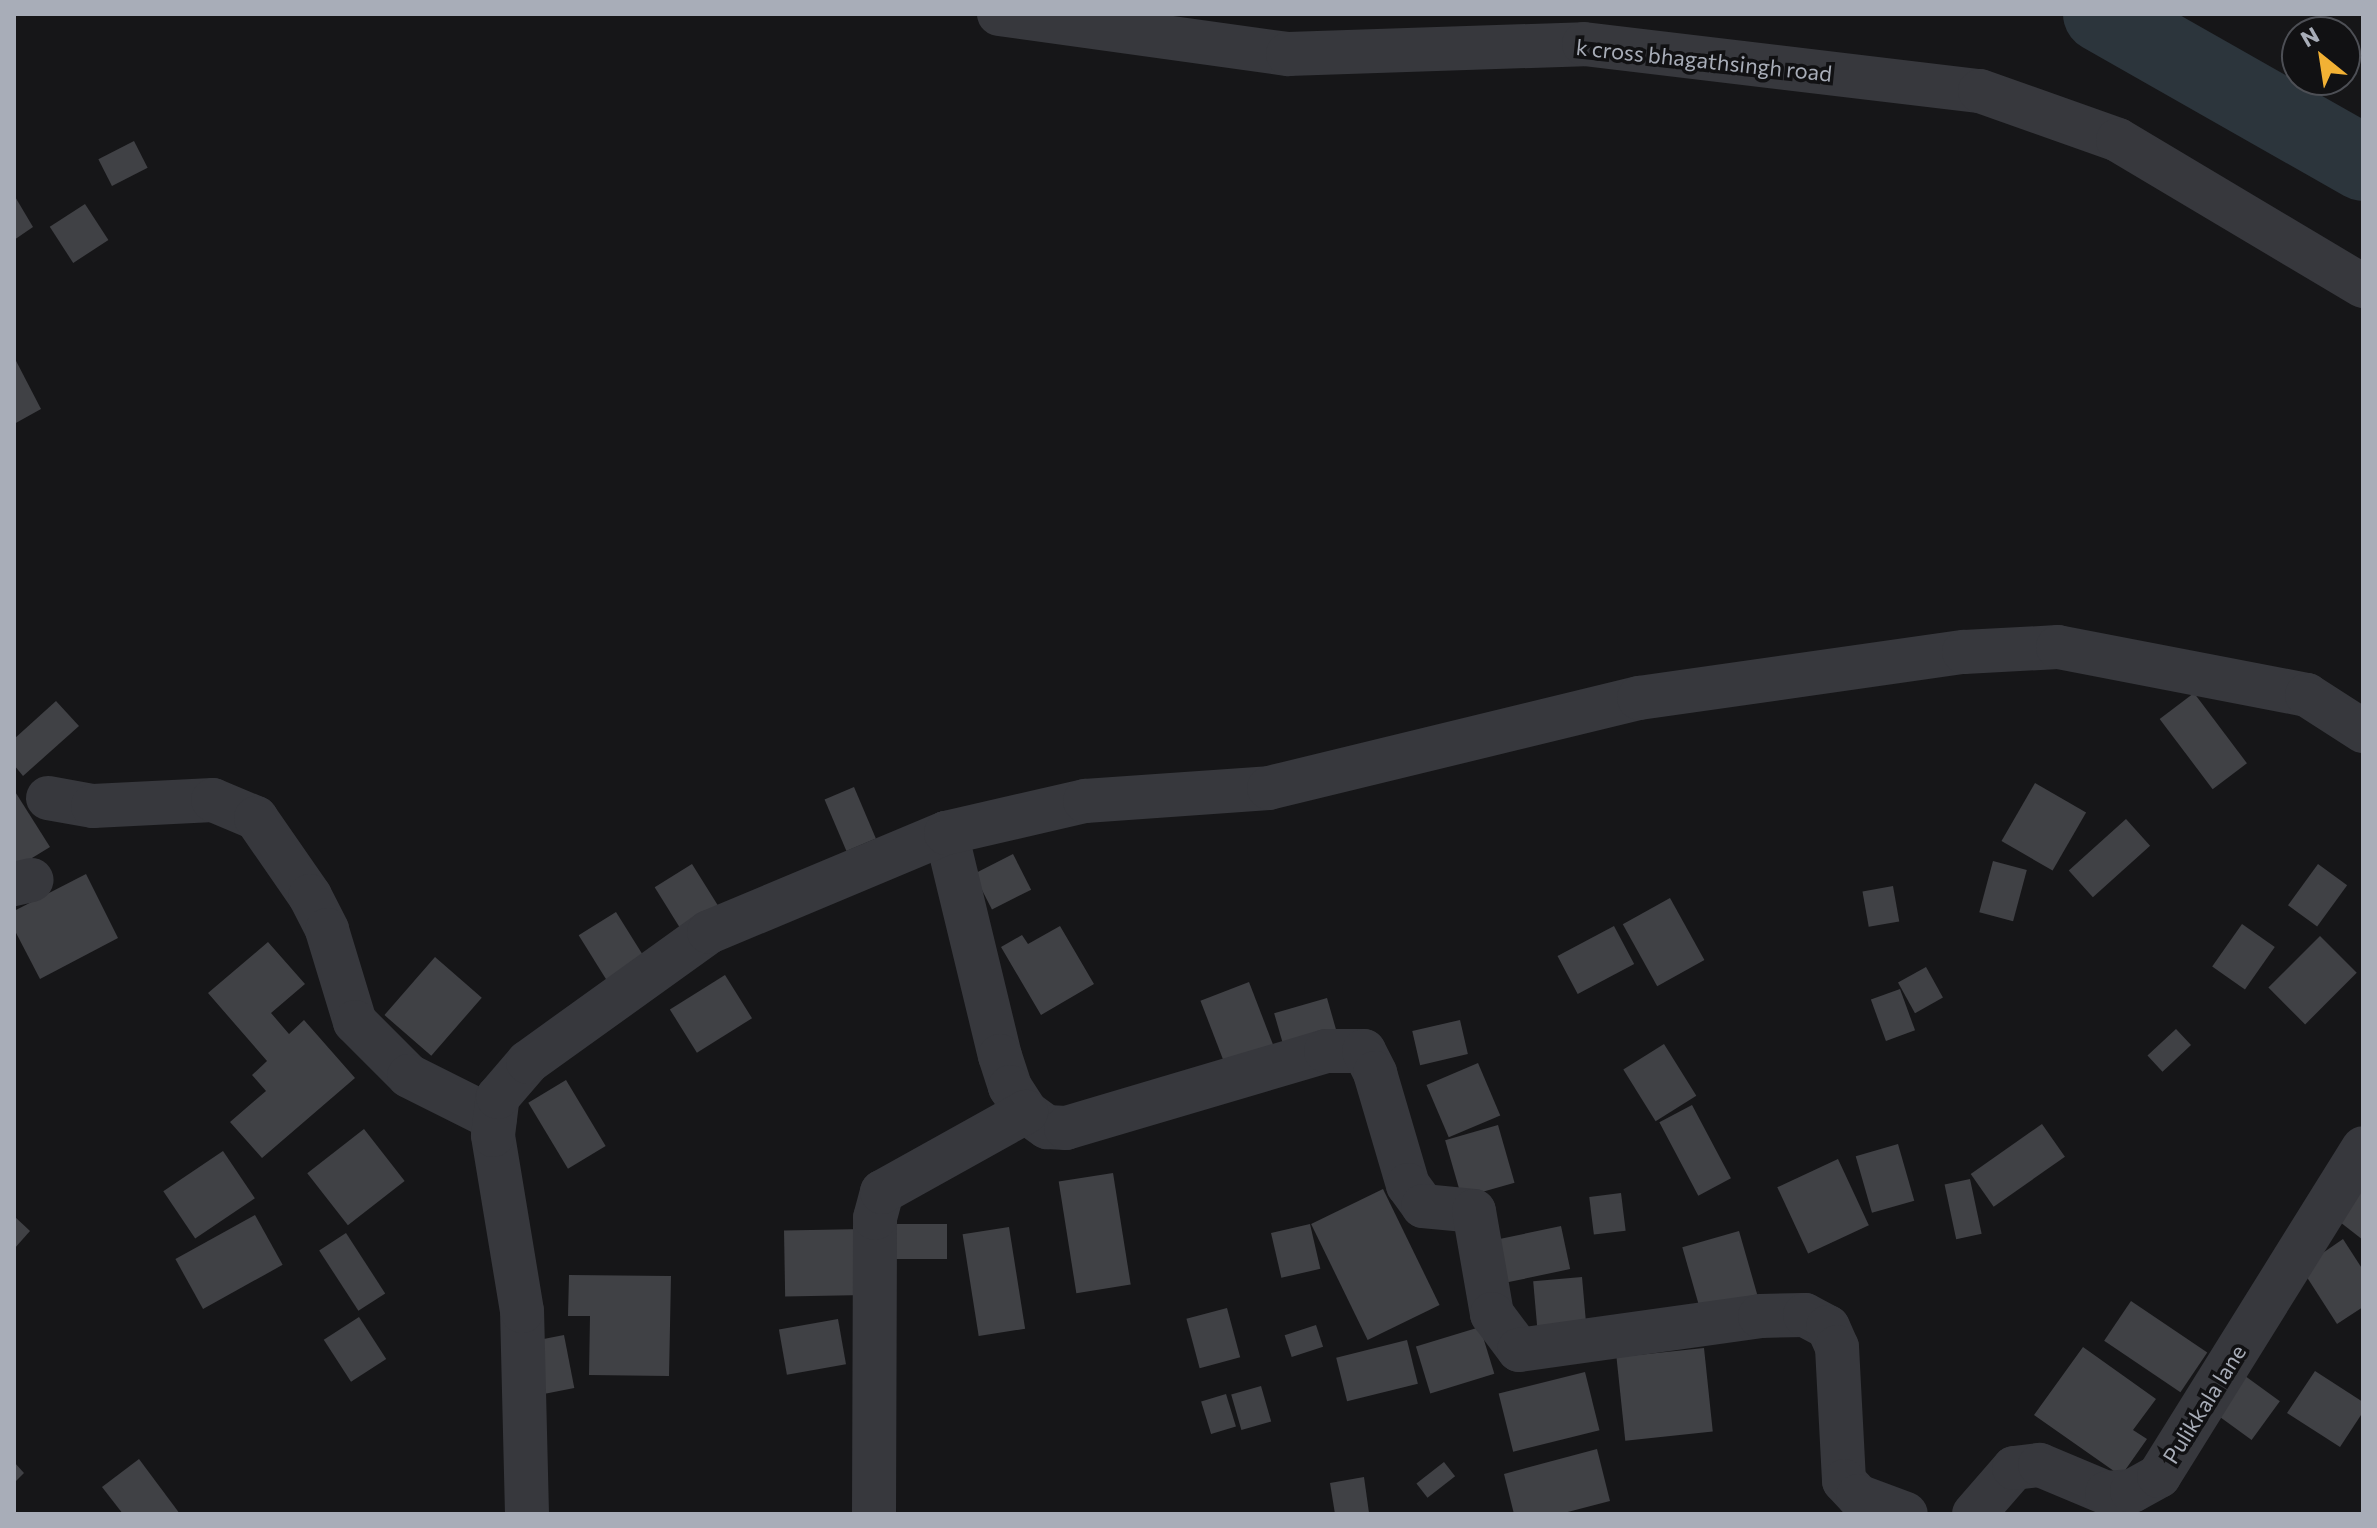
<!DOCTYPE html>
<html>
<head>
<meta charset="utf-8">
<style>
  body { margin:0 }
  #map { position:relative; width:2377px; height:1528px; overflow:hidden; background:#161618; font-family:Commissioner,sans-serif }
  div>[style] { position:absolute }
  .river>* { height:76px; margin:-38px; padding:0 38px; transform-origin:38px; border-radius:38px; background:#2c353c }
  .building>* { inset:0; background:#404145; transform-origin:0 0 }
  .street>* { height:44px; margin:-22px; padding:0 22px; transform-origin:22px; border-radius:22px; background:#37383d }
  span { translate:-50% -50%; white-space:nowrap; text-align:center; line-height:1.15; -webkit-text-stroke:7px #111113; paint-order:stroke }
  .street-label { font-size:22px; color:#a8adb8 }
  .frame { position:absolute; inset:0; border:16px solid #a8adb8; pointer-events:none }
  .north { position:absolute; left:2281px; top:16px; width:80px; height:80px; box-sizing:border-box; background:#111113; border:2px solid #4d4f55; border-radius:50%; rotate:330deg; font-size:22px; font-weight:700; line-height:32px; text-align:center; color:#a8adb8 }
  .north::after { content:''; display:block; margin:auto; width:28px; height:36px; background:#f2b134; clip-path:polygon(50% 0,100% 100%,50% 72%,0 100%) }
</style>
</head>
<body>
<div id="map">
  <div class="river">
    <i style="left:2101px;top:14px;width:301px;rotate:29.6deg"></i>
  </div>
  <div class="building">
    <i style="left:134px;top:141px;width:30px;height:40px;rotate:63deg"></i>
    <i style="clip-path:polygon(14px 195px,33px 227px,14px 240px)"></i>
    <i style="left:85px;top:204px;width:43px;height:42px;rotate:57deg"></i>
    <i style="clip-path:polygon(14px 357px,41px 409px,14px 424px)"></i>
    <i style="left:2194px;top:693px;width:88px;height:43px;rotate:53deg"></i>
    <i style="clip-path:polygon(56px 701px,79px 726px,23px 776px,14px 765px,14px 739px)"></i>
    <i style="left:2035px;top:783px;width:59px;height:67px;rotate:30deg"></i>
    <i style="left:854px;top:787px;width:56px;height:32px;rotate:67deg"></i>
    <i style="clip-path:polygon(14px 790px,50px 847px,14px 869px)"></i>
    <i style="left:2126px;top:819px;width:36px;height:77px;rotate:48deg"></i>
    <i style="left:1013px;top:854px;width:40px;height:44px;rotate:63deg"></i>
    <i style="left:1993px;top:861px;width:35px;height:53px;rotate:15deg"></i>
    <i style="left:692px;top:864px;width:62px;height:44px;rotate:58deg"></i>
    <i style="left:2318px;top:864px;width:36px;height:51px;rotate:36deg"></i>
    <i style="clip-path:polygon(86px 874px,118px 938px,40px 979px,14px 929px,14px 911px)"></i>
    <i style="left:1893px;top:886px;width:36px;height:31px;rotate:80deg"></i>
    <i style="left:1670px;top:898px;width:71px;height:54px;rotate:61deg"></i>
    <i style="left:616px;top:912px;width:62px;height:44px;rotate:58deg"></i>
    <i style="left:2242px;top:924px;width:40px;height:52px;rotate:35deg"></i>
    <i style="clip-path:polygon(1060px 926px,1094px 984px,1041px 1015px,1001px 947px,1022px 935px,1028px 944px)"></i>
    <i style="left:1614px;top:926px;width:43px;height:64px;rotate:62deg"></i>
    <i style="left:2320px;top:936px;width:52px;height:73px;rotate:45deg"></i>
    <i style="clip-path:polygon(268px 942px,305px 984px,271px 1013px,289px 1034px,304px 1020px,355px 1078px,262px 1158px,230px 1122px,266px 1091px,252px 1075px,267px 1061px,208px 993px)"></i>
    <i style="left:435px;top:957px;width:62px;height:77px;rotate:41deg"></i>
    <i style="left:1926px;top:967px;width:35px;height:32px;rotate:61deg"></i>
    <i style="left:725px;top:975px;width:51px;height:65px;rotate:58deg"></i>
    <i style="left:1249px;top:982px;width:70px;height:52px;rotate:69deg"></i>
    <i style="left:1900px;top:989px;width:44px;height:31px;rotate:70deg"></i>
    <i style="left:1327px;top:998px;width:35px;height:55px;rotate:74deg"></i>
    <i style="left:1460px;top:1020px;width:35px;height:49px;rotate:77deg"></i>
    <i style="left:2176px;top:1029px;width:22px;height:39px;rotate:47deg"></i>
    <i style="left:1664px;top:1044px;width:61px;height:48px;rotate:58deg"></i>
    <i style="left:1478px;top:1063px;width:57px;height:56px;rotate:67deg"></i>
    <i style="left:566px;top:1080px;width:77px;height:44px;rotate:59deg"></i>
    <i style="left:1692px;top:1105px;width:83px;height:37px;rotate:62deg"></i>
    <i style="left:2042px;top:1124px;width:40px;height:87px;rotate:55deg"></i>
    <i style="left:1498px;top:1125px;width:60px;height:55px;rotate:74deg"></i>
    <i style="left:364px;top:1129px;width:66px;height:72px;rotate:52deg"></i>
    <i style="left:1898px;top:1144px;width:59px;height:44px;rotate:74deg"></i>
    <i style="left:223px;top:1151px;width:57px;height:72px;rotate:56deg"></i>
    <i style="left:1838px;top:1159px;width:73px;height:67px;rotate:65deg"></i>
    <i style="left:1113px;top:1173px;width:113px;height:55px;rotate:81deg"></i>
    <i style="clip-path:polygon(2363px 1174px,2363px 1240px,2331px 1215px)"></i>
    <i style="left:1970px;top:1179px;width:56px;height:26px;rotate:78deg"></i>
    <i style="left:1383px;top:1189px;width:129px;height:80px;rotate:64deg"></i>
    <i style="left:1621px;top:1193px;width:38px;height:32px;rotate:83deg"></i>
    <i style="left:255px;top:1215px;width:57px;height:91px;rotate:61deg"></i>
    <i style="clip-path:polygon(14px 1216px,30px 1231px,14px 1249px)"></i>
    <i style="left:892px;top:1224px;width:55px;height:35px"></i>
    <i style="left:1310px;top:1224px;width:46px;height:40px;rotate:77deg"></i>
    <i style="left:1561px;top:1226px;width:44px;height:64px;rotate:78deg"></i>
    <i style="left:1009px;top:1227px;width:103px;height:47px;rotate:81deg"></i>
    <i style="left:864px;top:1229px;width:66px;height:80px;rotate:89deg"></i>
    <i style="left:1739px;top:1231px;width:72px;height:59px;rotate:74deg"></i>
    <i style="left:346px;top:1233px;width:72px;height:32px;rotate:57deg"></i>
    <i style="clip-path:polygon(2343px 1239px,2363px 1270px,2363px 1307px,2337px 1324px,2301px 1268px)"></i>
    <i style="clip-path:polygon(569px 1275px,671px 1276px,669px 1376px,589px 1375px,590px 1316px,568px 1316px)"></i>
    <i style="left:1582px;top:1277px;width:59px;height:49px;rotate:85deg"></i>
    <i style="left:2131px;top:1301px;width:92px;height:48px;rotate:34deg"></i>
    <i style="left:1227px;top:1308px;width:51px;height:42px;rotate:75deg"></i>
    <i style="left:359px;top:1317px;width:50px;height:42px;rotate:57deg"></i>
    <i style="left:838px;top:1319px;width:46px;height:60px;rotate:80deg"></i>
    <i style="left:1316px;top:1325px;width:23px;height:33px;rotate:72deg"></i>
    <i style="left:1480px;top:1327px;width:49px;height:67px;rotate:73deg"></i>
    <i style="left:564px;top:1335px;width:54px;height:35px;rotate:79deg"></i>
    <i style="left:1407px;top:1340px;width:45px;height:73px;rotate:76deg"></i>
    <i style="clip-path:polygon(2083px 1347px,2156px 1399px,2133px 1430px,2147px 1439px,2121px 1476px,2034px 1415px)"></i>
    <i style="left:1704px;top:1348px;width:84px;height:88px;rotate:84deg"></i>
    <i style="clip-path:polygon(2315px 1371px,2363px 1402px,2363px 1412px,2340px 1447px,2287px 1413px)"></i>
    <i style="left:1585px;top:1372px;width:60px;height:89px;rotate:76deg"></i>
    <i style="left:2241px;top:1373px;width:48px;height:48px;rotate:36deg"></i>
    <i style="left:1261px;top:1386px;width:37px;height:31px;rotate:74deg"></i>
    <i style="left:1226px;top:1394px;width:34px;height:26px;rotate:73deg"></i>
    <i style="clip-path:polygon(1597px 1449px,1610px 1501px,1560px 1514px,1514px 1514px,1504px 1474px)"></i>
    <i style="clip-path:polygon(139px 1459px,180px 1514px,123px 1514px,102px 1487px)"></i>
    <i style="clip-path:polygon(14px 1462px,24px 1473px,14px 1483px)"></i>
    <i style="left:1444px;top:1462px;width:18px;height:35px;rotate:52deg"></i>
    <i style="clip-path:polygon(1364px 1477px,1369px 1513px,1335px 1514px,1330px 1483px)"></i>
  </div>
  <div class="street">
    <i style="left:999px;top:14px;width:292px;rotate:7.9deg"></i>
    <i style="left:1288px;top:54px;width:296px;rotate:-1.9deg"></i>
    <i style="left:1584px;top:44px;width:399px;rotate:6.8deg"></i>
    <i style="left:1980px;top:91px;width:146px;rotate:19.5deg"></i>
    <i style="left:2118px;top:140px;width:285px;rotate:30.8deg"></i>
    <i style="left:48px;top:798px;width:46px;rotate:10.1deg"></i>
    <i style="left:93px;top:806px;width:120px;rotate:-2.9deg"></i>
    <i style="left:213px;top:800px;width:47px;rotate:22.7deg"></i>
    <i style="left:256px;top:818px;width:95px;rotate:55.3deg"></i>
    <i style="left:310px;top:896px;width:38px;rotate:63deg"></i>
    <i style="left:327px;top:930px;width:96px;rotate:73.1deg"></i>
    <i style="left:355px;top:1022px;width:76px;rotate:45deg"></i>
    <i style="left:409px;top:1076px;width:96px;rotate:26.6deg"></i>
    <i style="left:946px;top:833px;width:229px;rotate:76.4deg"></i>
    <i style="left:1000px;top:1056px;width:33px;rotate:72deg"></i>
    <i style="left:1010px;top:1087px;width:30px;rotate:57deg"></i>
    <i style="left:1026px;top:1112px;width:26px;rotate:36deg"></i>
    <i style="left:1047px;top:1127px;width:19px;rotate:3deg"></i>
    <i style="left:1066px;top:1128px;width:271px;rotate:-16.5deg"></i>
    <i style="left:1326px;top:1051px;width:38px"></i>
    <i style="left:1364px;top:1051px;width:25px;rotate:63deg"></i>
    <i style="left:1375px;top:1073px;width:117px;rotate:73.6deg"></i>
    <i style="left:1408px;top:1185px;width:26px;rotate:54deg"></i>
    <i style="left:1423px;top:1206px;width:51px;rotate:5.6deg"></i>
    <i style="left:1474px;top:1211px;width:105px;rotate:80.1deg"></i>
    <i style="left:1492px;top:1314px;width:45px;rotate:53.1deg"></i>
    <i style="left:1519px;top:1350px;width:243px;rotate:-8deg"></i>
    <i style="left:1760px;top:1316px;width:45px;rotate:-1.3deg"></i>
    <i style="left:1805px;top:1315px;width:26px;rotate:28deg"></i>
    <i style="left:1828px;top:1327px;width:22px;rotate:66deg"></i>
    <i style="left:1837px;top:1347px;width:134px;rotate:87deg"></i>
    <i style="left:1844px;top:1481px;width:21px;rotate:47deg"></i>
    <i style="left:1858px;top:1496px;width:51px;rotate:20.6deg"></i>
    <i style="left:14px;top:884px;width:18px;rotate:-13deg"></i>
    <i style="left:527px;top:1514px;width:203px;rotate:-91.4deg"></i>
    <i style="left:522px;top:1311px;width:178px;rotate:-99.4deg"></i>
    <i style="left:493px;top:1135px;width:38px;rotate:-83deg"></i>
    <i style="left:498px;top:1097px;width:46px;rotate:-49.4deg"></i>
    <i style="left:528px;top:1062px;width:223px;rotate:-35.7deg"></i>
    <i style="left:709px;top:932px;width:257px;rotate:-22.7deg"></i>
    <i style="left:946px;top:833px;width:143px;rotate:-13deg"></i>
    <i style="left:1085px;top:801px;width:184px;rotate:-4deg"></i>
    <i style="left:1269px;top:788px;width:381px;rotate:-13.7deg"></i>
    <i style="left:1639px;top:698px;width:328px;rotate:-8.1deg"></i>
    <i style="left:1964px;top:652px;width:94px;rotate:-3deg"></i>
    <i style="left:2058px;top:647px;width:254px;rotate:10.9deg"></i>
    <i style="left:2307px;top:695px;width:67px;rotate:32.7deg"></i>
    <i style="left:874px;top:1514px;width:296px;rotate:-89.8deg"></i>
    <i style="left:875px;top:1218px;width:27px;rotate:-75deg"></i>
    <i style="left:882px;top:1192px;width:165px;rotate:-29.1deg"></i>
    <i style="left:1974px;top:1514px;width:61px;rotate:-49deg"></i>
    <i style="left:2014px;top:1468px;width:26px;rotate:-7deg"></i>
    <i style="left:2040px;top:1465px;width:73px;rotate:22.7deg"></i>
    <i style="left:2107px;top:1493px;width:25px;rotate:-5deg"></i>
    <i style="left:2132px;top:1491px;width:31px;rotate:-29deg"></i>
    <i style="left:2159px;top:1476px;width:386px;rotate:-58.1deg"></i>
  </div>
  <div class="street-label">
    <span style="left:1704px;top:60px;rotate:6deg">k cross bhagathsingh road</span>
    <span style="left:2204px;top:1404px;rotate:-58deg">Pulikkala lane</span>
  </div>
  <div class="frame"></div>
  <div class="north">N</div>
</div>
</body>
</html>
